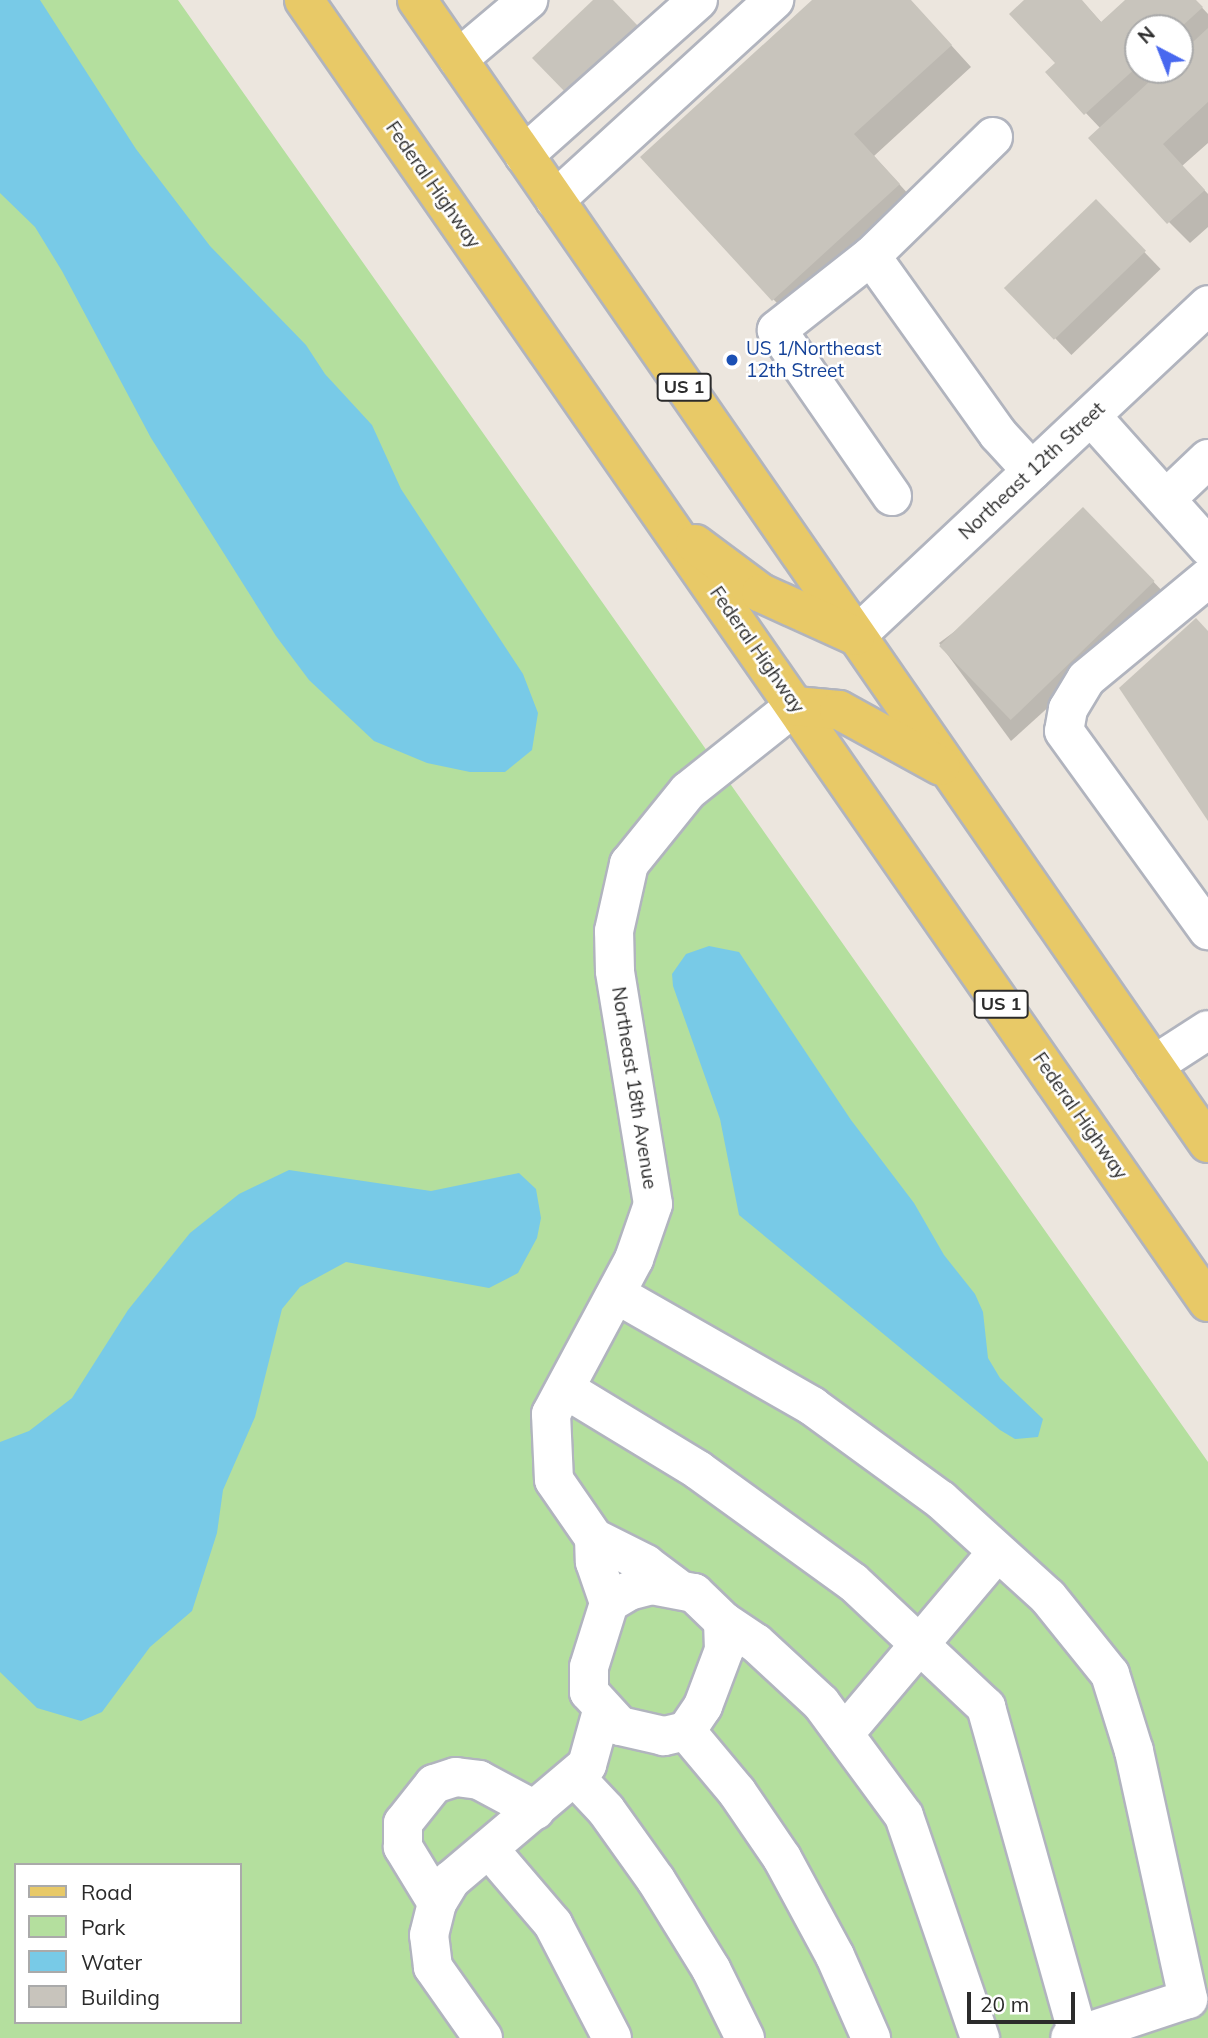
<!DOCTYPE html>
<html>
<head>
<meta charset="utf-8">
<style>
  body { margin:0 }
  #map { position:relative; width:1208px; height:2038px; overflow:hidden; background:#ece6de; font-family:Mulish,sans-serif }
  div>[style] { position:absolute }
  .green>* { inset:0; background:#b4df9e }
  .water>* { inset:0; background:#78cae7 }
  .shadow>* { inset:0; background:#0003; transform-origin:0 0 }
  .building>* { inset:0; background:#c8c4bc; transform-origin:0 0 }
  .roads { filter:drop-shadow(2px 0 #b1b4be) drop-shadow(-2px 0 #b1b4be) drop-shadow(0 2px #b1b4be) drop-shadow(0 -2px #b1b4be) }
  .minor>* { height:38px; margin:-19px; padding:0 19px; transform-origin:19px; border-radius:19px; background:#fff }
  .major>* { height:38px; margin:-19px; padding:0 19px; transform-origin:19px; border-radius:19px; background:#e8c967 }
  .dots>* { width:19px; height:19px; translate:-50% -50%; box-sizing:border-box; border:4px solid #fff; border-radius:50% }
  span { translate:-50% -50%; white-space:nowrap; text-align:center; line-height:1.15; -webkit-text-stroke:5px #fff; paint-order:stroke }
  .shield-label span { padding:2px 5px; background:#fff; border:2px solid; border-radius:5px; -webkit-text-stroke-width:0 }
  .shield-label { font-size:18px; color:#2b2b2b; font-weight:700 }
  .street-label { font-size:19px; color:#2b2b2b }
  .transit-label { font-size:19px; color:#164399 }
  .left { translate:0 -50%; text-align:left }
  .legend { position:absolute; left:14px; top:1863px; width:228px; height:161px; box-sizing:border-box; background:#fff; border:2px solid #aaa; margin:0; padding:9px 12px; list-style:none; font-size:21px; color:#2b2b2b }
  .legend li { display:flex; align-items:center; gap:14px; height:35px }
  .legend b { width:35px; border:2px solid #aaa }
  .north { position:absolute; left:1124px; top:14px; width:70px; height:70px; box-sizing:border-box; background:#fff; border:2px solid #aaa; border-radius:50%; rotate:318deg; font-size:19px; font-weight:700; line-height:28px; text-align:center; color:#2b2b2b }
  .north::after { content:''; display:block; margin:auto; width:24px; height:32px; background:#4868ef; clip-path:polygon(50% 0,100% 100%,50% 72%,0 100%) }
  .scale { position:absolute; left:967px; top:1992px; width:108px; height:32px; box-sizing:border-box; border:4px solid #2b2b2b; border-top:0; padding-left:9px; font-size:21px; line-height:24px; white-space:nowrap; color:#2b2b2b; -webkit-text-stroke:5px #fff; paint-order:stroke }
</style>
</head>
<body>
<div id="map">
  <div class="green">
    <i style="clip-path:polygon(evenodd,0 0,178px 0,1208px 1462px,1208px 2038px,0 2038px,0 0,16px 1865px,240px 1865px,240px 2022px,16px 2022px,16px 1865px)"></i>
  </div>
  <div class="water">
    <i style="clip-path:polygon(0 0,40px 0,136px 149px,210px 246px,306px 345px,325px 374px,372px 425px,401px 489px,523px 674px,538px 713px,532px 750px,505px 772px,470px 772px,427px 763px,374px 741px,309px 680px,276px 636px,151px 438px,62px 271px,35px 227px,0 193px)"></i>
    <i style="clip-path:polygon(709px 946px,739px 952px,851px 1120px,914px 1203px,944px 1255px,975px 1294px,983px 1312px,988px 1358px,1000px 1378px,1043px 1419px,1038px 1437px,1015px 1439px,1000px 1430px,739px 1215px,720px 1119px,673px 986px,672px 974px,686px 954px)"></i>
    <i style="clip-path:polygon(289px 1170px,431px 1191px,519px 1173px,536px 1189px,541px 1218px,537px 1238px,518px 1273px,489px 1288px,346px 1262px,300px 1287px,282px 1309px,255px 1417px,223px 1490px,217px 1533px,192px 1611px,150px 1647px,102px 1712px,81px 1721px,37px 1708px,0 1672px,0 1442px,29px 1431px,72px 1398px,128px 1310px,190px 1233px,239px 1194px)"></i>
  </div>
  <div class="shadow">
    <i style="clip-path:polygon(814px 0,910px 0,971px 67px,874px 156px,919px 206px,794px 320px,773px 299px)"></i>
    <i style="clip-path:polygon(evenodd,1027px 0,1081px 0,1102px 23px,1128px 0,1195px 0,1208px 14px,1208px 143px,1182px 166px,1208px 194px,1208px 227px,1190px 243px,1169px 222px,1101px 129px,1047px 72px,1057px 63px,1027px 0,1138px 28px,1180px 28px,1180px 70px,1138px 70px,1138px 28px)"></i>
    <i style="left:1096px;top:202px;width:93px;height:124px;rotate:46deg"></i>
    <i style="clip-path:polygon(1099px 525px,1169px 598px,1011px 741px,939px 643px)"></i>
  </div>
  <div class="building">
    <i style="clip-path:polygon(593px 0,613px 0,639px 27px,568px 95px,532px 58px)"></i>
    <i style="clip-path:polygon(812px 0,911px 0,952px 45px,854px 134px,900px 184px,772px 301px,640px 157px)"></i>
    <i style="clip-path:polygon(1024px 0,1082px 0,1101px 22px,1125px 0,1196px 0,1203px 7px,1180px 28px,1138px 28px,1138px 66px,1084px 115px,1045px 72px,1055px 63px,1009px 14px)"></i>
    <i style="clip-path:polygon(1208px 28px,1208px 102px,1163px 144px,1205px 190px,1167px 224px,1088px 138px,1162px 70px,1180px 70px,1180px 54px)"></i>
    <i style="left:1096px;top:199px;width:72px;height:128px;rotate:46deg"></i>
    <i style="left:1083px;top:507px;width:103px;height:200px;rotate:46deg"></i>
    <i style="clip-path:polygon(1196px 618px,1208px 631px,1208px 821px,1119px 688px)"></i>
  </div>
  <div class="roads">
    <div class="minor">
      <i style="left:458px;top:59px;width:92px;rotate:-40.1deg"></i>
      <i style="left:993px;top:137px;width:170px;rotate:135.7deg"></i>
      <i style="left:871px;top:256px;width:219px;rotate:54.5deg"></i>
      <i style="left:998px;top:434px;width:50px;rotate:47.4deg"></i>
      <i style="left:524px;top:155px;width:233px;rotate:-41.7deg"></i>
      <i style="left:555px;top:200px;width:297px;rotate:-42.4deg"></i>
      <i style="left:871px;top:256px;width:120px;rotate:141.8deg"></i>
      <i style="left:777px;top:330px;width:202px;rotate:55.3deg"></i>
      <i style="left:1091px;top:416px;width:176px;rotate:48.2deg"></i>
      <i style="left:1166px;top:499px;width:58px;rotate:-43.6deg"></i>
      <i style="left:1208px;top:578px;width:158px;rotate:140.4deg"></i>
      <i style="left:1086px;top:679px;width:35px;rotate:121deg"></i>
      <i style="left:1068px;top:709px;width:22px;rotate:100deg"></i>
      <i style="left:1064px;top:731px;width:246px;rotate:54.1deg"></i>
      <i style="left:856px;top:636px;width:483px;rotate:-43.2deg"></i>
      <i style="left:1154px;top:1065px;width:64px;rotate:-32.9deg"></i>
      <i style="left:616px;top:1294px;width:226px;rotate:29.7deg"></i>
      <i style="left:812px;top:1406px;width:160px;rotate:36.1deg"></i>
      <i style="left:941px;top:1500px;width:144px;rotate:42.2deg"></i>
      <i style="left:1048px;top:1597px;width:99px;rotate:51.2deg"></i>
      <i style="left:1110px;top:1674px;width:81px;rotate:72.7deg"></i>
      <i style="left:1134px;top:1751px;width:254px;rotate:77.7deg"></i>
      <i style="left:1188px;top:1999px;width:124px;rotate:161.7deg"></i>
      <i style="left:565px;top:1389px;width:156px;rotate:31.3deg"></i>
      <i style="left:698px;top:1470px;width:191px;rotate:35.9deg"></i>
      <i style="left:853px;top:1582px;width:183px;rotate:43.2deg"></i>
      <i style="left:986px;top:1707px;width:341px;rotate:74.3deg"></i>
      <i style="left:594px;top:1538px;width:24px;rotate:88deg"></i>
      <i style="left:595px;top:1562px;width:43px;rotate:71.1deg"></i>
      <i style="left:652px;top:1585px;width:43px;rotate:10.8deg"></i>
      <i style="left:694px;top:1593px;width:40px;rotate:44deg"></i>
      <i style="left:723px;top:1621px;width:29px;rotate:88deg"></i>
      <i style="left:724px;top:1650px;width:60px;rotate:110.6deg"></i>
      <i style="left:703px;top:1706px;width:30px;rotate:124deg"></i>
      <i style="left:686px;top:1731px;width:23px;rotate:167deg"></i>
      <i style="left:664px;top:1736px;width:45px;rotate:-167.2deg"></i>
      <i style="left:620px;top:1726px;width:46px;rotate:-132.4deg"></i>
      <i style="left:589px;top:1692px;width:25px;rotate:-90deg"></i>
      <i style="left:589px;top:1667px;width:67px;rotate:-72.6deg"></i>
      <i style="left:609px;top:1603px;width:23px;rotate:-31deg"></i>
      <i style="left:629px;top:1591px;width:24px;rotate:-15deg"></i>
      <i style="left:676px;top:1587px;width:38px;rotate:-143deg"></i>
      <i style="left:646px;top:1564px;width:58px;rotate:-153.4deg"></i>
      <i style="left:594px;top:1538px;width:70px;rotate:-124.6deg"></i>
      <i style="left:554px;top:1480px;width:66px;rotate:-92.6deg"></i>
      <i style="left:551px;top:1414px;width:176px;rotate:-61.8deg"></i>
      <i style="left:634px;top:1259px;width:58px;rotate:-70.9deg"></i>
      <i style="left:653px;top:1204px;width:236px;rotate:-99.3deg"></i>
      <i style="left:615px;top:971px;width:40px;rotate:-91.4deg"></i>
      <i style="left:614px;top:931px;width:69px;rotate:-77.4deg"></i>
      <i style="left:629px;top:864px;width:94px;rotate:-51.1deg"></i>
      <i style="left:688px;top:791px;width:137px;rotate:-38.5deg"></i>
      <i style="left:723px;top:1621px;width:40px;rotate:34deg"></i>
      <i style="left:756px;top:1643px;width:88px;rotate:42.7deg"></i>
      <i style="left:821px;top:1703px;width:140px;rotate:53.7deg"></i>
      <i style="left:904px;top:1816px;width:235px;rotate:71.1deg"></i>
      <i style="left:686px;top:1731px;width:80px;rotate:50.1deg"></i>
      <i style="left:737px;top:1792px;width:80px;rotate:55.7deg"></i>
      <i style="left:782px;top:1858px;width:111px;rotate:61.6deg"></i>
      <i style="left:835px;top:1956px;width:90px;rotate:66.3deg"></i>
      <i style="left:844px;top:1734px;width:238px;rotate:-49.9deg"></i>
      <i style="left:575px;top:1777px;width:45px;rotate:46.8deg"></i>
      <i style="left:606px;top:1810px;width:86px;rotate:54.5deg"></i>
      <i style="left:656px;top:1880px;width:105px;rotate:58.3deg"></i>
      <i style="left:711px;top:1969px;width:77px;rotate:63.8deg"></i>
      <i style="left:489px;top:1849px;width:99px;rotate:49.5deg"></i>
      <i style="left:553px;top:1924px;width:128px;rotate:62.6deg"></i>
      <i style="left:437px;top:1903px;width:66px;rotate:-121.3deg"></i>
      <i style="left:403px;top:1847px;width:24px;rotate:-90deg"></i>
      <i style="left:403px;top:1823px;width:50px;rotate:-51.5deg"></i>
      <i style="left:434px;top:1784px;width:23px;rotate:-18deg"></i>
      <i style="left:456px;top:1777px;width:23px;rotate:7deg"></i>
      <i style="left:479px;top:1780px;width:64px;rotate:28.2deg"></i>
      <i style="left:483px;top:2038px;width:87px;rotate:-125.2deg"></i>
      <i style="left:433px;top:1967px;width:32px;rotate:-97deg"></i>
      <i style="left:429px;top:1935px;width:33px;rotate:-76deg"></i>
      <i style="left:437px;top:1903px;width:27px;rotate:-59deg"></i>
      <i style="left:451px;top:1880px;width:178px;rotate:-40.2deg"></i>
      <i style="left:587px;top:1765px;width:56px;rotate:-74.5deg"></i>
    </div>
    <div class="major">
      <i style="left:304px;top:0;width:1585px;rotate:55.23deg"></i>
      <i style="left:417px;top:0;width:1390px;rotate:55.32deg"></i>
      <i style="left:695px;top:544px;width:82px;rotate:36.6deg"></i>
      <i style="left:761px;top:593px;width:104px;rotate:24.4deg"></i>
      <i style="left:795px;top:706px;width:44px;rotate:5.2deg"></i>
      <i style="left:839px;top:710px;width:116px;rotate:28.8deg"></i>
    </div>
  </div>
  <div class="dots">
    <i style="left:732px;top:360px;background:#1a4fb4"></i>
  </div>
  <div class="shield-label">
    <span style="left:684px;top:387px">US 1</span>
    <span style="left:1001px;top:1004px">US 1</span>
  </div>
  <div class="street-label">
    <span style="left:433px;top:185px;rotate:55deg">Federal Highway</span>
    <span style="left:1032px;top:471px;rotate:-43deg">Northeast 12th Street</span>
    <span style="left:757px;top:650px;rotate:55deg">Federal Highway</span>
    <span style="left:634px;top:1088px;rotate:81deg">Northeast 18th Avenue</span>
    <span style="left:1080px;top:1116px;rotate:55deg">Federal Highway</span>
  </div>
  <div class="transit-label">
    <span class="left" style="left:746px;top:360px">US 1/Northeast<br>12th Street</span>
  </div>
  <ul class="legend">
  <li><b style="height:9px;background:#e8c967"></b>Road</li>
  <li><b style="height:19px;background:#b4df9e"></b>Park</li>
  <li><b style="height:19px;background:#78cae7"></b>Water</li>
  <li><b style="height:19px;background:#c8c4bc"></b>Building</li>
  </ul>
  <div class="north">N</div>
  <div class="scale">20 m</div>
</div>
</body>
</html>
